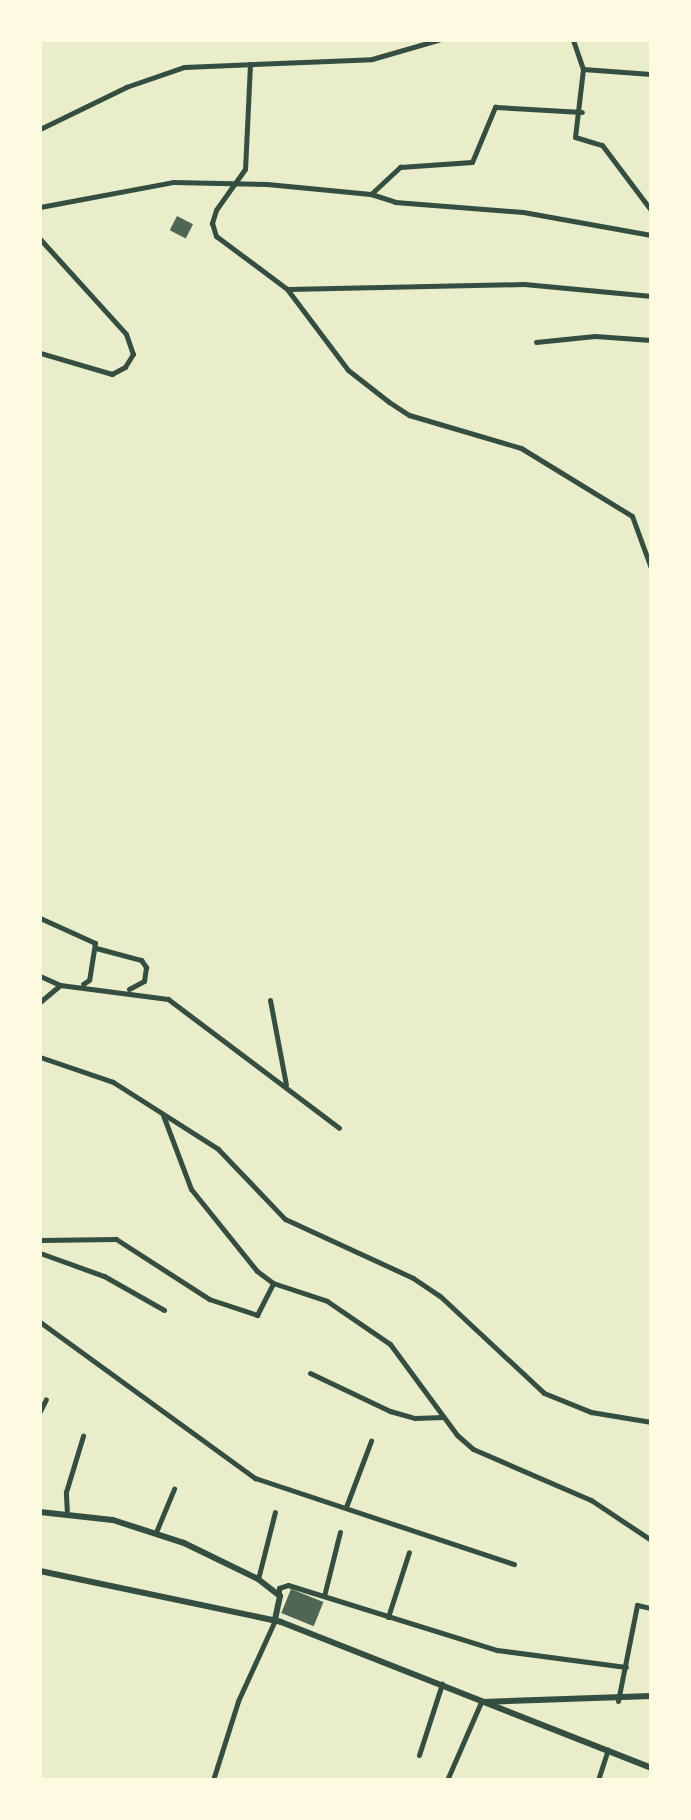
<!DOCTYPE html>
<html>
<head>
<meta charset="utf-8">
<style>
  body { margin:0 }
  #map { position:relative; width:691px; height:1820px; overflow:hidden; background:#e9edc9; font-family:"Space Grotesk",sans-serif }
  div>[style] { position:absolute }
  .building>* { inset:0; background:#4f6655; transform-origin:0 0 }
  .minor>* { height:5px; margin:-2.5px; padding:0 2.5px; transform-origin:2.5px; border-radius:2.5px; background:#344e41 }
  .tertiary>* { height:6px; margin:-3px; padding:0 3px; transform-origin:3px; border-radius:3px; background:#344e41 }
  span { translate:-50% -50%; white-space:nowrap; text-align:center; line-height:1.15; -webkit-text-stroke:6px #fefae0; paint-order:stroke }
  .frame { position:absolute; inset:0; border:42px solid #fefae0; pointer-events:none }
</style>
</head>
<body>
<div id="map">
  <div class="building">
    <i style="left:177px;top:216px;width:18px;height:16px;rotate:27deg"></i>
    <i style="left:291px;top:1589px;width:35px;height:26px;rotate:22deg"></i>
  </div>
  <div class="minor">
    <i style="left:573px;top:40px;width:31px;rotate:71deg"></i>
    <i style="left:583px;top:69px;width:68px;rotate:96.7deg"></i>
    <i style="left:575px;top:137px;width:28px;rotate:17deg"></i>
    <i style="left:602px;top:145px;width:81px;rotate:53deg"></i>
    <i style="left:250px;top:64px;width:105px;rotate:92.7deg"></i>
    <i style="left:245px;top:169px;width:50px;rotate:125.3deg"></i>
    <i style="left:216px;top:210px;width:14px;rotate:107deg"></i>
    <i style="left:212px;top:223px;width:14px;rotate:73deg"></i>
    <i style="left:216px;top:236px;width:89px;rotate:36.7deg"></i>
    <i style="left:287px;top:289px;width:101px;rotate:53deg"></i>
    <i style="left:348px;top:370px;width:52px;rotate:38deg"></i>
    <i style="left:389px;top:402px;width:24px;rotate:33deg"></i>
    <i style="left:409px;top:415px;width:117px;rotate:16.4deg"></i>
    <i style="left:521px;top:448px;width:130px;rotate:31.5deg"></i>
    <i style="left:632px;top:516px;width:55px;rotate:69.9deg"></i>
    <i style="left:583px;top:69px;width:68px;rotate:4.2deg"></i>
    <i style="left:40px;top:129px;width:96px;rotate:-26deg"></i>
    <i style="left:126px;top:87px;width:61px;rotate:-19deg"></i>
    <i style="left:184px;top:67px;width:188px;rotate:-2.4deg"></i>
    <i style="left:372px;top:59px;width:69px;rotate:-16.1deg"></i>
    <i style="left:371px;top:194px;width:40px;rotate:-43deg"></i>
    <i style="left:400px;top:167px;width:72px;rotate:-4deg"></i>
    <i style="left:472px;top:162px;width:60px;rotate:-67.3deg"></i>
    <i style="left:495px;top:107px;width:87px;rotate:3.3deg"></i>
    <i style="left:40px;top:207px;width:135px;rotate:-10.6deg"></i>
    <i style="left:173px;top:182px;width:94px;rotate:1.2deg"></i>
    <i style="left:267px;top:184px;width:104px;rotate:5.5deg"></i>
    <i style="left:371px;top:194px;width:25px;rotate:18deg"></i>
    <i style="left:395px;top:202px;width:128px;rotate:4.5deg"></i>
    <i style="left:523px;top:212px;width:130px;rotate:10.2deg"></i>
    <i style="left:40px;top:239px;width:128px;rotate:47.8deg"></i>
    <i style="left:126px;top:334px;width:21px;rotate:71deg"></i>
    <i style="left:133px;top:354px;width:15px;rotate:122deg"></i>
    <i style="left:125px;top:367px;width:15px;rotate:152deg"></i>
    <i style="left:112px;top:374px;width:75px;rotate:-163.7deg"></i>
    <i style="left:288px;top:289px;width:236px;rotate:-1.2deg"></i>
    <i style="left:524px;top:284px;width:128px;rotate:5.4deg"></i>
    <i style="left:536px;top:342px;width:59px;rotate:-5.8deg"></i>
    <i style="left:595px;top:336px;width:56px;rotate:4.1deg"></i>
    <i style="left:40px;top:918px;width:60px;rotate:24.4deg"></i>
    <i style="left:95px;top:943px;width:37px;rotate:99deg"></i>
    <i style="left:89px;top:980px;width:7px;rotate:146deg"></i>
    <i style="left:96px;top:948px;width:47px;rotate:14.9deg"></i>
    <i style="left:141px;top:960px;width:9px;rotate:54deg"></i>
    <i style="left:146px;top:967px;width:14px;rotate:98deg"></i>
    <i style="left:144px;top:981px;width:17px;rotate:152deg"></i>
    <i style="left:40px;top:976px;width:22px;rotate:24deg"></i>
    <i style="left:60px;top:985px;width:109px;rotate:7.4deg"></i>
    <i style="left:168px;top:999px;width:214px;rotate:37deg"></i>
    <i style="left:270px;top:1000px;width:86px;rotate:79.3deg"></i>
    <i style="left:40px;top:1002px;width:26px;rotate:-40deg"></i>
    <i style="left:40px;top:1057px;width:77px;rotate:18.9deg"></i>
    <i style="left:113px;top:1082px;width:125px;rotate:32.5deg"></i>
    <i style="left:218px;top:1149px;width:97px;rotate:46.3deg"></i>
    <i style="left:285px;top:1219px;width:141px;rotate:24.7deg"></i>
    <i style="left:413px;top:1278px;width:32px;rotate:34deg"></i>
    <i style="left:440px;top:1296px;width:142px;rotate:43deg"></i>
    <i style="left:544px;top:1393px;width:51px;rotate:22deg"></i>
    <i style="left:591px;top:1412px;width:61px;rotate:9.5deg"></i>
    <i style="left:163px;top:1115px;width:79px;rotate:69.3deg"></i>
    <i style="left:191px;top:1189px;width:105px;rotate:51.2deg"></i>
    <i style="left:257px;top:1271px;width:20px;rotate:37deg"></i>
    <i style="left:273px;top:1283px;width:57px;rotate:18.4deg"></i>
    <i style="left:327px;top:1301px;width:76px;rotate:34.3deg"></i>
    <i style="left:390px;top:1344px;width:113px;rotate:53.6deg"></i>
    <i style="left:457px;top:1435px;width:21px;rotate:41deg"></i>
    <i style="left:473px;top:1449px;width:129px;rotate:23.4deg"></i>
    <i style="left:591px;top:1500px;width:72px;rotate:33.7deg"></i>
    <i style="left:40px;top:1240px;width:76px;rotate:-0.8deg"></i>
    <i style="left:116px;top:1239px;width:111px;rotate:32.8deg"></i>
    <i style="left:209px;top:1299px;width:51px;rotate:18.4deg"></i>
    <i style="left:257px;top:1315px;width:36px;rotate:-63deg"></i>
    <i style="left:40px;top:1253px;width:68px;rotate:19.8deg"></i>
    <i style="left:104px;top:1276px;width:69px;rotate:29.5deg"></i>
    <i style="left:40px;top:1322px;width:266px;rotate:36deg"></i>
    <i style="left:255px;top:1478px;width:273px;rotate:18.4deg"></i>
    <i style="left:310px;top:1373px;width:89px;rotate:25.4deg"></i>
    <i style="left:390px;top:1411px;width:26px;rotate:16deg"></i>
    <i style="left:415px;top:1418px;width:28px;rotate:-2deg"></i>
    <i style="left:40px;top:1411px;width:13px;rotate:-63deg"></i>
    <i style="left:346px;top:1507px;width:71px;rotate:-69.3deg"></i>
    <i style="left:67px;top:1514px;width:22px;rotate:-93deg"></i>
    <i style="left:66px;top:1492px;width:59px;rotate:-73.1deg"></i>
    <i style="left:156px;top:1532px;width:47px;rotate:-67.3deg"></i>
    <i style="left:258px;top:1579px;width:69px;rotate:-75.8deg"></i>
    <i style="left:279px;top:1595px;width:7px;rotate:-90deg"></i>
    <i style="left:279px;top:1588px;width:9px;rotate:-18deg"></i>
    <i style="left:288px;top:1585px;width:219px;rotate:17.3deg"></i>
    <i style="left:497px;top:1650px;width:130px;rotate:7.5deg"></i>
    <i style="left:324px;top:1596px;width:66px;rotate:-76deg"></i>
    <i style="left:388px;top:1617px;width:68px;rotate:-72.1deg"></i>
    <i style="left:618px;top:1701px;width:98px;rotate:-78.8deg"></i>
    <i style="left:637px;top:1605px;width:13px;rotate:13deg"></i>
    <i style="left:419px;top:1755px;width:75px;rotate:-72.1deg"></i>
    <i style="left:213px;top:1780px;width:83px;rotate:-72.4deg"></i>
    <i style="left:238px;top:1701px;width:89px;rotate:-65.4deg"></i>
    <i style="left:447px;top:1780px;width:85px;rotate:-66.4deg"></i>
    <i style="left:598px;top:1780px;width:32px;rotate:-72deg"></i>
  </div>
  <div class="tertiary">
    <i style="left:40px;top:1512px;width:73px;rotate:6.3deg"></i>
    <i style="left:113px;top:1520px;width:75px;rotate:17.9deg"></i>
    <i style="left:184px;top:1543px;width:82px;rotate:25.9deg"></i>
    <i style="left:258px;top:1579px;width:28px;rotate:38deg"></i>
    <i style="left:280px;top:1596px;width:25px;rotate:102deg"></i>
    <i style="left:40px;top:1571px;width:246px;rotate:11.9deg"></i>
    <i style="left:281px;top:1622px;width:398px;rotate:21.5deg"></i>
    <i style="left:484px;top:1702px;width:167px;rotate:-2.1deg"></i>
  </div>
  <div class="frame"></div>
</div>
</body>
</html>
